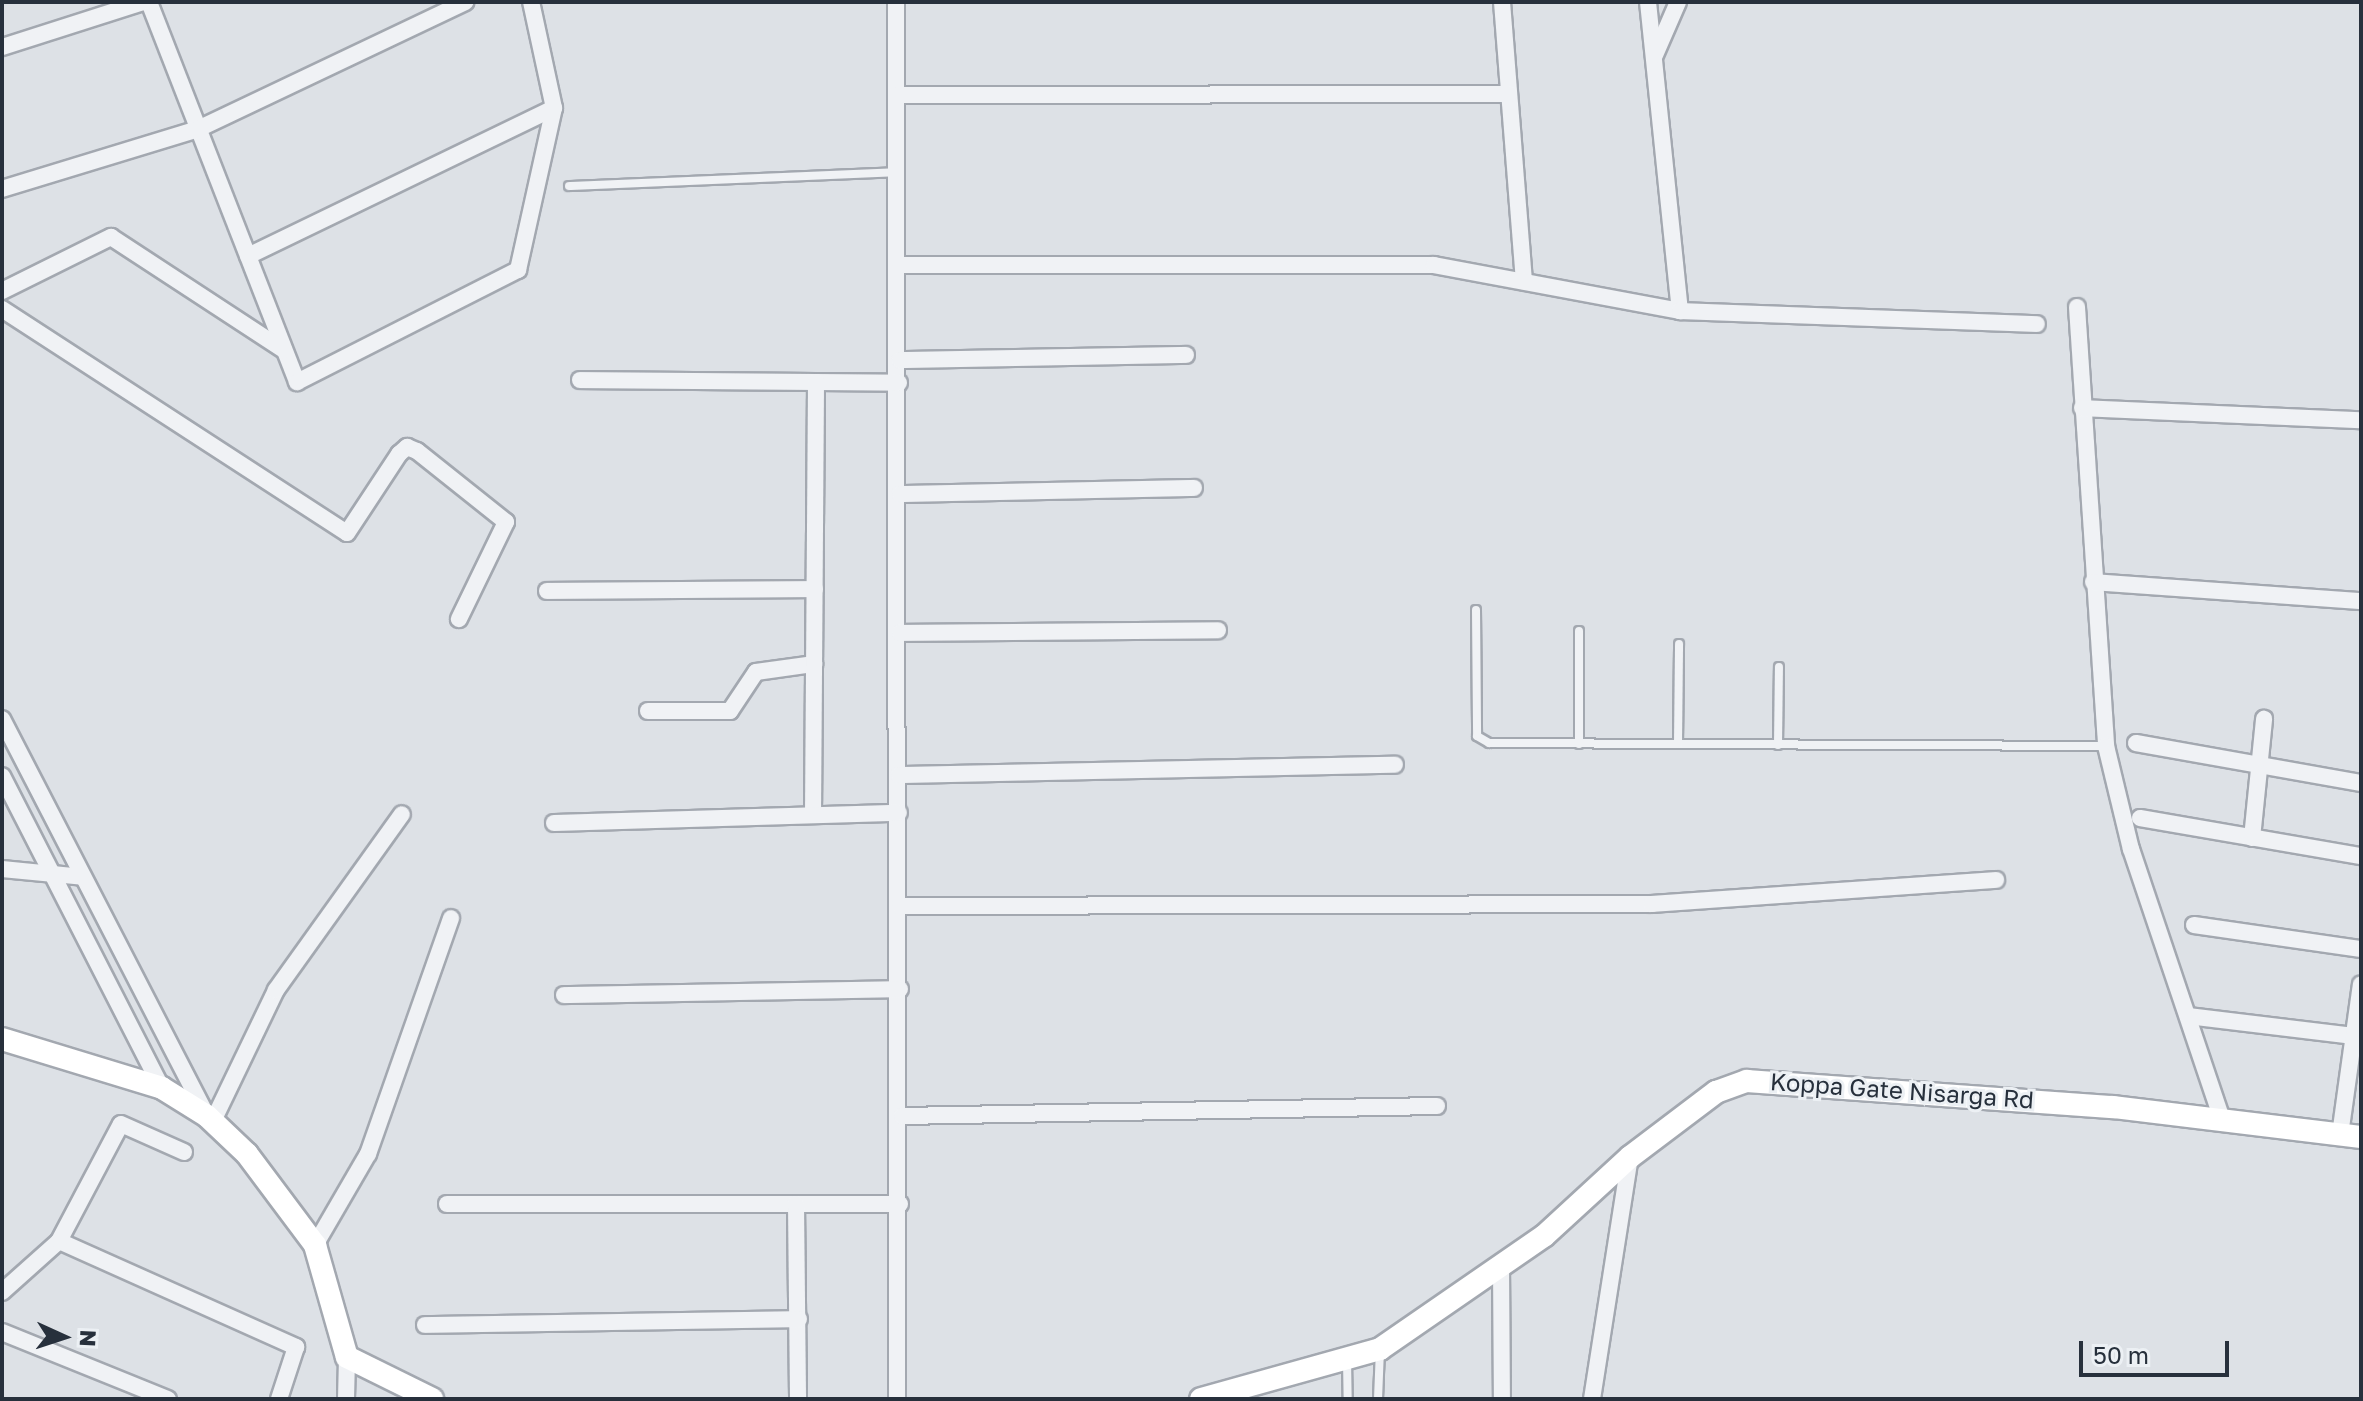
<!DOCTYPE html>
<html>
<head>
<meta charset="utf-8">
<style>
  body { margin:0 }
  #map { position:relative; width:2363px; height:1401px; overflow:hidden; background:#dde1e6; font-family:"Golos Text",sans-serif }
  div>[style] { position:absolute }
  .roads { filter:drop-shadow(2px 0 #a3a8b0) drop-shadow(-2px 0 #a3a8b0) drop-shadow(0 2px #a3a8b0) drop-shadow(0 -2px #a3a8b0) }
  .lane>* { height:8px; margin:-4px; padding:0 4px; transform-origin:4px; border-radius:4px; background:#f0f2f5 }
  .street>* { height:16px; margin:-8px; padding:0 8px; transform-origin:8px; border-radius:8px; background:#f0f2f5 }
  .secondary>* { height:22px; margin:-11px; padding:0 11px; transform-origin:11px; border-radius:11px; background:#fff }
  span { translate:-50% -50%; white-space:nowrap; text-align:center; line-height:1.15; -webkit-text-stroke:6px #ecf0f4; paint-order:stroke }
  .street-label { font-size:24px; color:#27303c }
  .frame { position:absolute; inset:0; border:4px solid #27303c; pointer-events:none }
  .north { position:absolute; left:24px; top:1297px; width:80px; height:80px; -webkit-text-stroke:6px #ecf0f4; paint-order:stroke; rotate:93deg; font-size:22px; font-weight:700; line-height:32px; text-align:center; color:#27303c }
  .north::after { content:''; display:block; margin:auto; width:28px; height:36px; background:#27303c; clip-path:polygon(50% 0,100% 100%,50% 72%,0 100%) }
  .scale { position:absolute; left:2079px; top:1341px; width:150px; height:36px; box-sizing:border-box; border:4px solid #27303c; border-top:0; padding-left:10px; font-size:24px; line-height:28px; white-space:nowrap; color:#27303c; -webkit-text-stroke:6px #ecf0f4; paint-order:stroke }
</style>
</head>
<body>
<div id="map">
  <div class="roads">
    <div class="lane">
      <i style="left:569px;top:186px;width:328px;rotate:-2.4deg"></i>
      <i style="left:1476px;top:610px;width:126px;rotate:89.5deg"></i>
      <i style="left:1477px;top:736px;width:14px;rotate:30deg"></i>
      <i style="left:1489px;top:743px;width:617px;rotate:0.28deg"></i>
      <i style="left:1579px;top:744px;width:113px;rotate:-90deg"></i>
      <i style="left:1678px;top:744px;width:100px;rotate:-89.4deg"></i>
      <i style="left:1778px;top:745px;width:78px;rotate:-89.3deg"></i>
      <i style="left:1347px;top:1360px;width:39px;rotate:89deg"></i>
      <i style="left:1378px;top:1399px;width:49px;rotate:-87.7deg"></i>
    </div>
    <div class="street">
      <i style="left:149px;top:2px;width:408px;rotate:68.7deg"></i>
      <i style="left:297px;top:382px;width:248px;rotate:-26.9deg"></i>
      <i style="left:518px;top:270px;width:166px;rotate:-77.5deg"></i>
      <i style="left:554px;top:108px;width:108px;rotate:-102.2deg"></i>
      <i style="left:896px;top:2px;width:1397px;rotate:89.96deg"></i>
      <i style="left:1502px;top:2px;width:280px;rotate:85.5deg"></i>
      <i style="left:1648px;top:2px;width:311px;rotate:84.1deg"></i>
      <i style="left:2px;top:47px;width:148px;rotate:-17.7deg"></i>
      <i style="left:1655px;top:55px;width:58px;rotate:-66.5deg"></i>
      <i style="left:897px;top:95px;width:612px;rotate:-0.09deg"></i>
      <i style="left:2px;top:189px;width:205px;rotate:-17deg"></i>
      <i style="left:198px;top:129px;width:296px;rotate:-25.4deg"></i>
      <i style="left:248px;top:256px;width:340px;rotate:-25.8deg"></i>
      <i style="left:900px;top:265px;width:534px"></i>
      <i style="left:1434px;top:265px;width:250px;rotate:10.6deg"></i>
      <i style="left:1680px;top:311px;width:357px;rotate:2.1deg"></i>
      <i style="left:2px;top:291px;width:122px;rotate:-26.4deg"></i>
      <i style="left:111px;top:237px;width:207px;rotate:33.2deg"></i>
      <i style="left:2077px;top:307px;width:440px;rotate:86.2deg"></i>
      <i style="left:2106px;top:746px;width:106px;rotate:76.4deg"></i>
      <i style="left:2131px;top:849px;width:286px;rotate:71.4deg"></i>
      <i style="left:2px;top:309px;width:411px;rotate:33deg"></i>
      <i style="left:347px;top:533px;width:95px;rotate:-56.6deg"></i>
      <i style="left:399px;top:454px;width:11px;rotate:-41deg"></i>
      <i style="left:407px;top:447px;width:11px;rotate:22deg"></i>
      <i style="left:417px;top:451px;width:114px;rotate:38.6deg"></i>
      <i style="left:506px;top:522px;width:108px;rotate:115.9deg"></i>
      <i style="left:900px;top:360px;width:286px;rotate:-1deg"></i>
      <i style="left:580px;top:380px;width:319px;rotate:0.5deg"></i>
      <i style="left:2082px;top:408px;width:279px;rotate:2.5deg"></i>
      <i style="left:900px;top:494px;width:294px;rotate:-1.2deg"></i>
      <i style="left:2093px;top:582px;width:269px;rotate:4.1deg"></i>
      <i style="left:547px;top:591px;width:268px;rotate:-0.4deg"></i>
      <i style="left:900px;top:633px;width:318px;rotate:-0.5deg"></i>
      <i style="left:648px;top:711px;width:82px"></i>
      <i style="left:730px;top:711px;width:47px;rotate:-56.3deg"></i>
      <i style="left:756px;top:672px;width:59px;rotate:-7.9deg"></i>
      <i style="left:2px;top:719px;width:447px;rotate:62.7deg"></i>
      <i style="left:2136px;top:743px;width:229px;rotate:10.1deg"></i>
      <i style="left:899px;top:775px;width:496px;rotate:-1.2deg"></i>
      <i style="left:2px;top:776px;width:351px;rotate:62.9deg"></i>
      <i style="left:813px;top:815px;width:433px;rotate:-89.6deg"></i>
      <i style="left:2140px;top:818px;width:224px;rotate:9.8deg"></i>
      <i style="left:554px;top:823px;width:345px;rotate:-1.7deg"></i>
      <i style="left:2252px;top:838px;width:120px;rotate:-84.2deg"></i>
      <i style="left:2px;top:869px;width:81px;rotate:5.6deg"></i>
      <i style="left:900px;top:906px;width:752px;rotate:-0.15deg"></i>
      <i style="left:1652px;top:904px;width:345px;rotate:-4deg"></i>
      <i style="left:2194px;top:925px;width:169px;rotate:8.2deg"></i>
      <i style="left:564px;top:995px;width:336px;rotate:-1deg"></i>
      <i style="left:2188px;top:1016px;width:167px;rotate:6.9deg"></i>
      <i style="left:902px;top:1116px;width:535px;rotate:-1.07deg"></i>
      <i style="left:213px;top:1121px;width:145px;rotate:-64.3deg"></i>
      <i style="left:276px;top:990px;width:216px;rotate:-54.4deg"></i>
      <i style="left:2340px;top:1135px;width:152px;rotate:-82.1deg"></i>
      <i style="left:447px;top:1204px;width:453px"></i>
      <i style="left:796px;top:1204px;width:195px;rotate:89.4deg"></i>
      <i style="left:59px;top:1241px;width:260px;rotate:24.1deg"></i>
      <i style="left:296px;top:1347px;width:55px;rotate:108.1deg"></i>
      <i style="left:315px;top:1245px;width:105px;rotate:-59.8deg"></i>
      <i style="left:368px;top:1154px;width:250px;rotate:-70.6deg"></i>
      <i style="left:1501px;top:1266px;width:133px;rotate:89.6deg"></i>
      <i style="left:2px;top:1292px;width:76px;rotate:-41.8deg"></i>
      <i style="left:59px;top:1241px;width:132px;rotate:-62.1deg"></i>
      <i style="left:121px;top:1124px;width:69px;rotate:24deg"></i>
      <i style="left:425px;top:1325px;width:374px;rotate:-0.9deg"></i>
      <i style="left:2px;top:1332px;width:179px;rotate:22deg"></i>
      <i style="left:346px;top:1399px;width:42px;rotate:-88.6deg"></i>
      <i style="left:1592px;top:1399px;width:245px;rotate:-81.1deg"></i>
    </div>
    <div class="secondary">
      <i style="left:2px;top:1039px;width:167px;rotate:17deg"></i>
      <i style="left:162px;top:1088px;width:53px;rotate:31.9deg"></i>
      <i style="left:207px;top:1116px;width:55px;rotate:43.5deg"></i>
      <i style="left:247px;top:1154px;width:114px;rotate:53.2deg"></i>
      <i style="left:315px;top:1245px;width:116px;rotate:74.1deg"></i>
      <i style="left:347px;top:1357px;width:95px;rotate:26.3deg"></i>
      <i style="left:1201px;top:1399px;width:186px;rotate:-15.6deg"></i>
      <i style="left:1380px;top:1349px;width:199px;rotate:-34.6deg"></i>
      <i style="left:1544px;top:1236px;width:117px;rotate:-42.6deg"></i>
      <i style="left:1630px;top:1157px;width:108px;rotate:-37.1deg"></i>
      <i style="left:1716px;top:1092px;width:33px;rotate:-20deg"></i>
      <i style="left:1747px;top:1081px;width:367px;rotate:4.1deg"></i>
      <i style="left:2113px;top:1107px;width:250px;rotate:6.9deg"></i>
    </div>
  </div>
  <div class="street-label">
    <span style="left:1902px;top:1090px;rotate:4deg">Koppa Gate Nisarga Rd</span>
  </div>
  <div class="frame"></div>
  <div class="north">N</div>
  <div class="scale">50 m</div>
</div>
</body>
</html>
